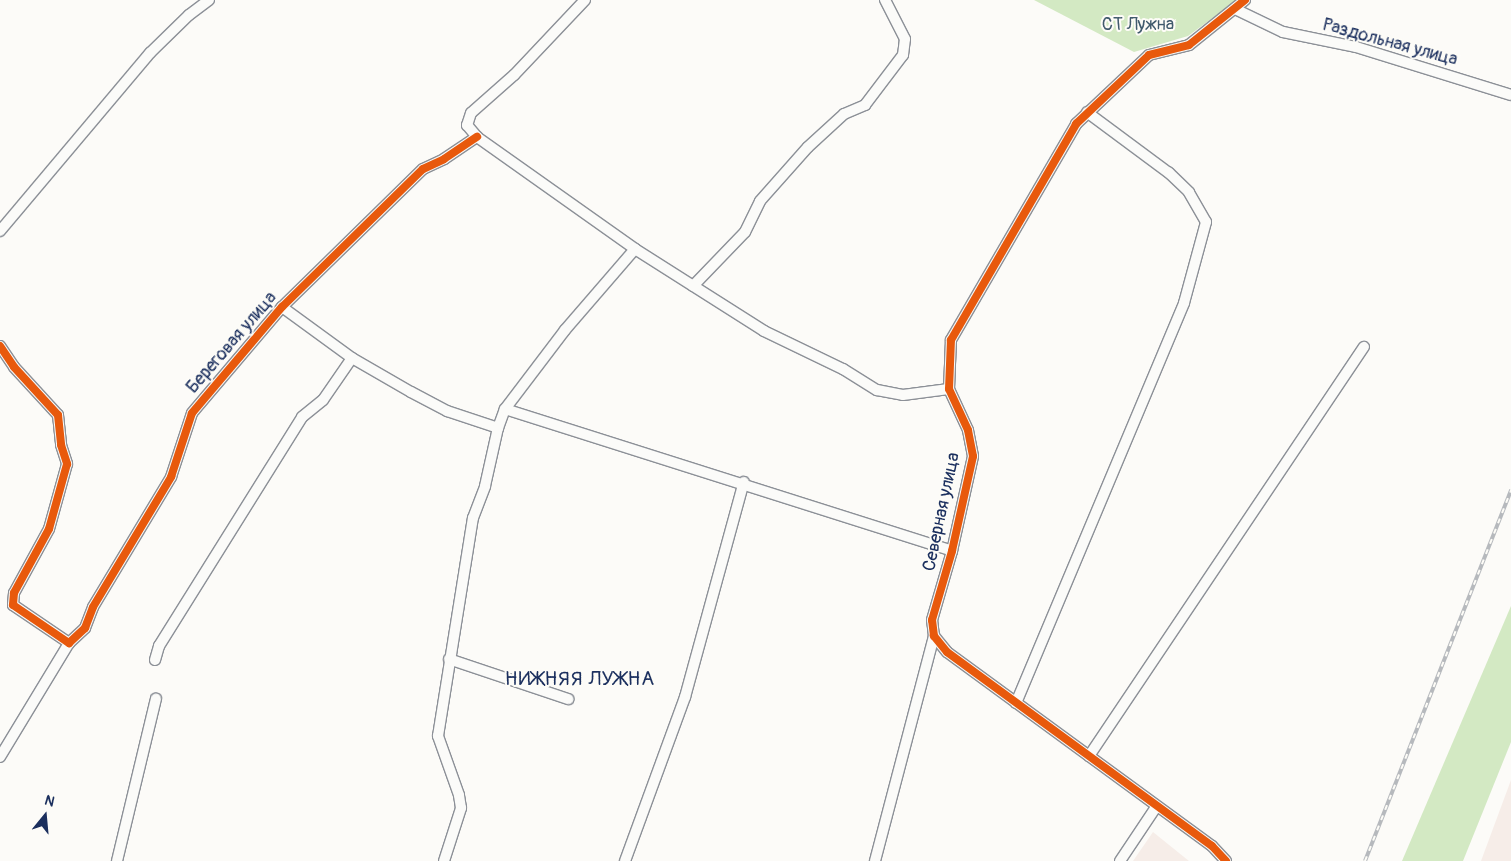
<!DOCTYPE html>
<html>
<head>
<meta charset="utf-8">
<style>
  body { margin:0 }
  #map { position:relative; width:1511px; height:861px; overflow:hidden; background:#fcfbf8; font-family:Pangolin,sans-serif }
  div>[style] { position:absolute }
  .built>* { inset:0; background:#f6ede8 }
  .green>* { inset:0; background:#d3e9c3 }
  .roads { filter:drop-shadow(1px 0 #8c9097) drop-shadow(-1px 0 #8c9097) drop-shadow(0 1px #8c9097) drop-shadow(0 -1px #8c9097) }
  .minor>* { height:10px; margin:-5px; padding:0 5px; transform-origin:5px; border-radius:5px; background:#fbfbf9 }
  .rail>* { height:4px; margin-top:-2px; transform-origin:0; background:repeating-linear-gradient(90deg,#fdfcf7 0 5.5px,#b6b9bd 0 11px); box-sizing:border-box; border-block:1px solid #b6b9bd }
  .cycleway>* { height:8px; margin:-4px; padding:0 4px; transform-origin:4px; border-radius:4px; background:#e8590c }
  span { translate:-50% -50%; white-space:nowrap; text-align:center; line-height:1.15; -webkit-text-stroke:4px #fdfcf7; paint-order:stroke }
  .park-label { font-size:18px; color:#405a6c }
  .street-label { font-size:18px; color:#1b2f5e }
  .quarter-label { font-size:20px; color:#1b2f5e; letter-spacing:1px }
  .north { position:absolute; left:20px; top:791px; width:50px; height:50px; -webkit-text-stroke:4px #fdfcf7; paint-order:stroke; rotate:17deg; font-size:14px; font-weight:700; line-height:20px; text-align:center; color:#1b2f5e }
  .north::after { content:''; display:block; margin:auto; width:18px; height:22px; background:#1b2f5e; clip-path:polygon(50% 0,100% 100%,50% 72%,0 100%) }
</style>
</head>
<body>
<div id="map">
  <div class="built">
    <i style="clip-path:polygon(1511px 780px,1511px 861px,1481px 861px)"></i>
    <i style="clip-path:polygon(1153px 832px,1189px 861px,1133px 861px)"></i>
  </div>
  <div class="green">
    <i style="clip-path:polygon(1034px 0,1237px 0,1188px 36px,1134px 52px)"></i>
    <i style="clip-path:polygon(1511px 606px,1511px 742px,1463px 861px,1402px 861px)"></i>
  </div>
  <div class="roads">
    <div class="minor">
      <i style="left:585px;top:0;width:103px;rotate:133.4deg"></i>
      <i style="left:514px;top:75px;width:57px;rotate:138.5deg"></i>
      <i style="left:471px;top:113px;width:13px;rotate:108deg"></i>
      <i style="left:467px;top:125px;width:16px;rotate:50deg"></i>
      <i style="left:477px;top:137px;width:194px;rotate:35.3deg"></i>
      <i style="left:635px;top:249px;width:153px;rotate:32.4deg"></i>
      <i style="left:764px;top:331px;width:88px;rotate:25.7deg"></i>
      <i style="left:843px;top:369px;width:40px;rotate:32deg"></i>
      <i style="left:877px;top:390px;width:26px;rotate:11deg"></i>
      <i style="left:903px;top:395px;width:46px;rotate:-7.4deg"></i>
      <i style="left:1235px;top:9px;width:53px;rotate:25.6deg"></i>
      <i style="left:1283px;top:32px;width:75px;rotate:11.6deg"></i>
      <i style="left:1356px;top:47px;width:162px;rotate:17.2deg"></i>
      <i style="left:0;top:231px;width:233px;rotate:-49.9deg"></i>
      <i style="left:150px;top:53px;width:54px;rotate:-44.3deg"></i>
      <i style="left:189px;top:15px;width:25px;rotate:-37deg"></i>
      <i style="left:693px;top:286px;width:75px;rotate:-46.1deg"></i>
      <i style="left:745px;top:232px;width:34px;rotate:-64deg"></i>
      <i style="left:760px;top:201px;width:72px;rotate:-48.4deg"></i>
      <i style="left:808px;top:147px;width:49px;rotate:-42.5deg"></i>
      <i style="left:844px;top:114px;width:23px;rotate:-23deg"></i>
      <i style="left:865px;top:105px;width:63px;rotate:-52.8deg"></i>
      <i style="left:903px;top:55px;width:16px;rotate:-83deg"></i>
      <i style="left:905px;top:39px;width:44px;rotate:-117.1deg"></i>
      <i style="left:282px;top:307px;width:87px;rotate:36.1deg"></i>
      <i style="left:352px;top:358px;width:68px;rotate:30deg"></i>
      <i style="left:411px;top:392px;width:41px;rotate:27.8deg"></i>
      <i style="left:447px;top:411px;width:54px;rotate:18.4deg"></i>
      <i style="left:0;top:346px;width:25px;rotate:56deg"></i>
      <i style="left:14px;top:367px;width:65px;rotate:47.5deg"></i>
      <i style="left:58px;top:415px;width:30px;rotate:84deg"></i>
      <i style="left:61px;top:445px;width:20px;rotate:72deg"></i>
      <i style="left:67px;top:464px;width:67px;rotate:105.5deg"></i>
      <i style="left:49px;top:529px;width:73px;rotate:118.7deg"></i>
      <i style="left:14px;top:593px;width:12px;rotate:95deg"></i>
      <i style="left:13px;top:605px;width:68px;rotate:34.2deg"></i>
      <i style="left:69px;top:643px;width:22px;rotate:-43deg"></i>
      <i style="left:85px;top:628px;width:22px;rotate:-69deg"></i>
      <i style="left:93px;top:607px;width:152px;rotate:-59deg"></i>
      <i style="left:171px;top:477px;width:67px;rotate:-71.8deg"></i>
      <i style="left:192px;top:413px;width:139px;rotate:-49.7deg"></i>
      <i style="left:282px;top:307px;width:197px;rotate:-44.4deg"></i>
      <i style="left:423px;top:169px;width:23px;rotate:-25deg"></i>
      <i style="left:444px;top:159px;width:40px;rotate:-34deg"></i>
      <i style="left:505px;top:409px;width:469px;rotate:17.6deg"></i>
      <i style="left:449px;top:659px;width:126px;rotate:18.6deg"></i>
      <i style="left:155px;top:660px;width:15px;rotate:-74deg"></i>
      <i style="left:159px;top:646px;width:270px;rotate:-58deg"></i>
      <i style="left:302px;top:417px;width:27px;rotate:-39deg"></i>
      <i style="left:323px;top:400px;width:51px;rotate:-55.4deg"></i>
      <i style="left:1016px;top:703px;width:434px;rotate:-67.2deg"></i>
      <i style="left:1184px;top:303px;width:84px;rotate:-74.8deg"></i>
      <i style="left:1206px;top:222px;width:34px;rotate:-120deg"></i>
      <i style="left:1189px;top:192px;width:28px;rotate:-136deg"></i>
      <i style="left:1169px;top:173px;width:102px;rotate:-143.4deg"></i>
      <i style="left:1089px;top:756px;width:493px;rotate:-56.1deg"></i>
      <i style="left:0;top:757px;width:133px;rotate:-58.8deg"></i>
      <i style="left:117px;top:861px;width:167px;rotate:-76.5deg"></i>
      <i style="left:444px;top:861px;width:56px;rotate:-72.2deg"></i>
      <i style="left:461px;top:808px;width:13px;rotate:-99deg"></i>
      <i style="left:459px;top:795px;width:63px;rotate:-109.6deg"></i>
      <i style="left:438px;top:736px;width:221px;rotate:-80.9deg"></i>
      <i style="left:473px;top:518px;width:34px;rotate:-69deg"></i>
      <i style="left:485px;top:486px;width:59px;rotate:-77.4deg"></i>
      <i style="left:498px;top:428px;width:20px;rotate:-70deg"></i>
      <i style="left:505px;top:409px;width:99px;rotate:-52.8deg"></i>
      <i style="left:565px;top:330px;width:107px;rotate:-49.2deg"></i>
      <i style="left:625px;top:861px;width:175px;rotate:-69.9deg"></i>
      <i style="left:685px;top:697px;width:223px;rotate:-74.7deg"></i>
      <i style="left:875px;top:861px;width:233px;rotate:-75.3deg"></i>
      <i style="left:1120px;top:861px;width:65px;rotate:-56.3deg"></i>
      <i style="left:1226px;top:861px;width:21px;rotate:-133deg"></i>
      <i style="left:1212px;top:846px;width:328px;rotate:-143.8deg"></i>
      <i style="left:947px;top:652px;width:21px;rotate:-129deg"></i>
      <i style="left:934px;top:636px;width:16px;rotate:-97deg"></i>
      <i style="left:932px;top:620px;width:72px;rotate:-73.8deg"></i>
      <i style="left:952px;top:551px;width:97px;rotate:-77.5deg"></i>
      <i style="left:973px;top:456px;width:26px;rotate:-101deg"></i>
      <i style="left:968px;top:430px;width:45px;rotate:-114.9deg"></i>
      <i style="left:949px;top:389px;width:49px;rotate:-87.7deg"></i>
      <i style="left:951px;top:340px;width:250px;rotate:-59.9deg"></i>
      <i style="left:1076px;top:124px;width:100px;rotate:-43.4deg"></i>
      <i style="left:1149px;top:55px;width:41px;rotate:-14deg"></i>
      <i style="left:1189px;top:45px;width:72px;rotate:-38.8deg"></i>
    </div>
  </div>
  <div class="rail">
    <i style="left:1365px;top:861px;width:399px;rotate:-68.5deg"></i>
  </div>
  <div class="cycleway">
    <i style="left:0;top:346px;width:25px;rotate:56deg"></i>
    <i style="left:14px;top:367px;width:65px;rotate:47.5deg"></i>
    <i style="left:58px;top:415px;width:30px;rotate:84deg"></i>
    <i style="left:61px;top:445px;width:20px;rotate:72deg"></i>
    <i style="left:67px;top:464px;width:67px;rotate:105.5deg"></i>
    <i style="left:49px;top:529px;width:73px;rotate:118.7deg"></i>
    <i style="left:14px;top:593px;width:12px;rotate:95deg"></i>
    <i style="left:13px;top:605px;width:68px;rotate:34.2deg"></i>
    <i style="left:69px;top:643px;width:22px;rotate:-43deg"></i>
    <i style="left:85px;top:628px;width:22px;rotate:-69deg"></i>
    <i style="left:93px;top:607px;width:152px;rotate:-59deg"></i>
    <i style="left:171px;top:477px;width:67px;rotate:-71.8deg"></i>
    <i style="left:192px;top:413px;width:139px;rotate:-49.7deg"></i>
    <i style="left:282px;top:307px;width:197px;rotate:-44.4deg"></i>
    <i style="left:423px;top:169px;width:23px;rotate:-25deg"></i>
    <i style="left:444px;top:159px;width:40px;rotate:-34deg"></i>
    <i style="left:1226px;top:861px;width:21px;rotate:-133deg"></i>
    <i style="left:1212px;top:846px;width:328px;rotate:-143.8deg"></i>
    <i style="left:947px;top:652px;width:21px;rotate:-129deg"></i>
    <i style="left:934px;top:636px;width:16px;rotate:-97deg"></i>
    <i style="left:932px;top:620px;width:72px;rotate:-73.8deg"></i>
    <i style="left:952px;top:551px;width:97px;rotate:-77.5deg"></i>
    <i style="left:973px;top:456px;width:26px;rotate:-101deg"></i>
    <i style="left:968px;top:430px;width:45px;rotate:-114.9deg"></i>
    <i style="left:949px;top:389px;width:49px;rotate:-87.7deg"></i>
    <i style="left:951px;top:340px;width:250px;rotate:-59.9deg"></i>
    <i style="left:1076px;top:124px;width:100px;rotate:-43.4deg"></i>
    <i style="left:1149px;top:55px;width:41px;rotate:-14deg"></i>
    <i style="left:1189px;top:45px;width:72px;rotate:-38.8deg"></i>
  </div>
  <div class="park-label">
    <span style="left:1138px;top:25px">СТ Лужна</span>
  </div>
  <div class="street-label">
    <span style="left:1390px;top:43px;rotate:15deg">Раздольная улица</span>
    <span style="left:232px;top:343px;rotate:-49deg">Береговая улица</span>
    <span style="left:942px;top:512px;rotate:-78deg">Северная улица</span>
  </div>
  <div class="quarter-label">
    <span style="left:580px;top:678px">НИЖНЯЯ ЛУЖНА</span>
  </div>
  <div class="north">N</div>
</div>
</body>
</html>
